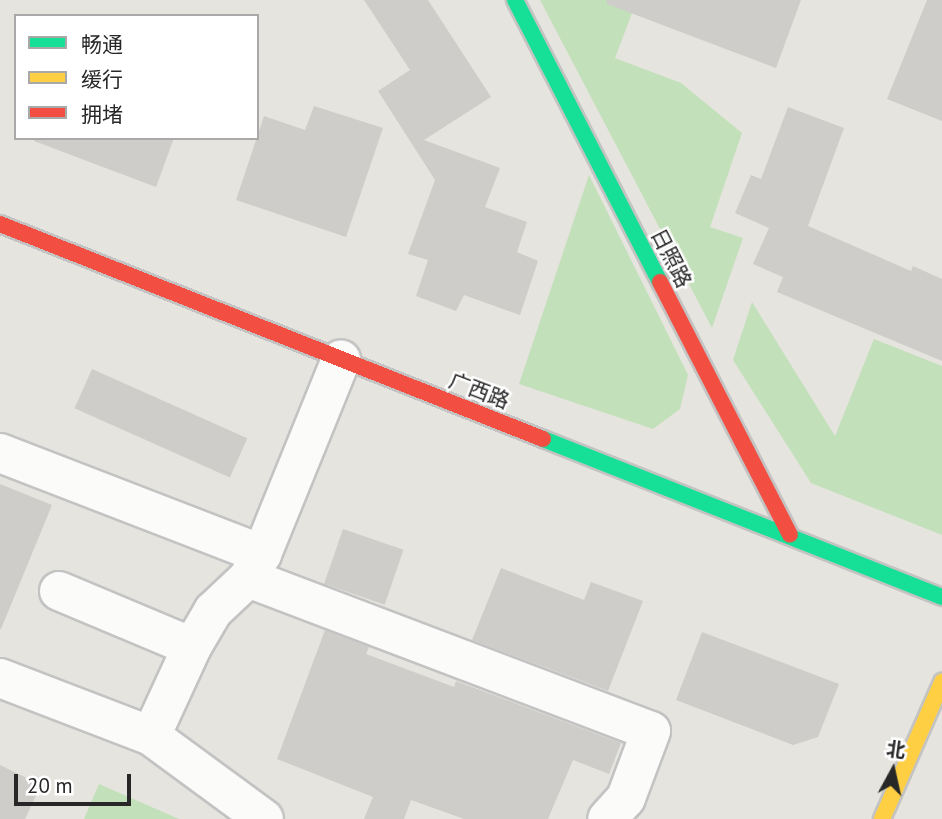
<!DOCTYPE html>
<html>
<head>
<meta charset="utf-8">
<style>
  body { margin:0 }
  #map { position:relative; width:942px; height:819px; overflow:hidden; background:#e6e4de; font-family:"PT Sans","Noto Sans SC",sans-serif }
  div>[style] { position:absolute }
  .green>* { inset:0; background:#c2e0b9 }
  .building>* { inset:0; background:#cecdc9; transform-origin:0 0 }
  .roads { filter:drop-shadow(2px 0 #c3c3c3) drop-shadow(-2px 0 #c3c3c3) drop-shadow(0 2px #c3c3c3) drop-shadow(0 -2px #c3c3c3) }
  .street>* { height:38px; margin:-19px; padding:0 19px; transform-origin:19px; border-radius:19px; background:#fbfbfa }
  .fast>* { height:16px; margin:-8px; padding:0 8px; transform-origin:8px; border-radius:8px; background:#16e098 }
  .slow>* { height:16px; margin:-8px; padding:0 8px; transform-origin:8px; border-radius:8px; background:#ffcf43 }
  .jam>* { height:16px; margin:-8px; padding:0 8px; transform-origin:8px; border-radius:8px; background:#f24e42 }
  span { translate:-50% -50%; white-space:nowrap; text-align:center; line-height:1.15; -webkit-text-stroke:5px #fff; paint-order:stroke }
  .street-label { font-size:21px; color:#272727 }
  .legend { position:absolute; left:14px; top:14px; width:245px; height:126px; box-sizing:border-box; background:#fff; border:2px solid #a9a9a9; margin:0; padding:9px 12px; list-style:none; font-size:21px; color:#272727 }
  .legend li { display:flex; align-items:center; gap:14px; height:35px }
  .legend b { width:35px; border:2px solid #a9a9a9 }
  .north { position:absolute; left:858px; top:735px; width:70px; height:70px; -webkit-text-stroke:5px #fff; paint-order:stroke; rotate:8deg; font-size:19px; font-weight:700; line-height:28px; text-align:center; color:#272727 }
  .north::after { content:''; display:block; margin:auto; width:24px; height:32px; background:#272727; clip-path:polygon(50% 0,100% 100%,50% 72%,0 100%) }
  .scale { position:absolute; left:14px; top:774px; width:117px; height:32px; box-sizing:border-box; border:4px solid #272727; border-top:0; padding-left:9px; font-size:21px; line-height:24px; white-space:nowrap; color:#272727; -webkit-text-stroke:5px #fff; paint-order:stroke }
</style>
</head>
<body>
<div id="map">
  <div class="green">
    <i style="clip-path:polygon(540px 0,637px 0,615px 58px,681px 83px,742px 133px,710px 227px,743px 238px,712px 328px)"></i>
    <i style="clip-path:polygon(589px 175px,688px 375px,680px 409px,653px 429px,519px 384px)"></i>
    <i style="clip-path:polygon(752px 302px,835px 436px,874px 339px,942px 366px,942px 535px,811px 483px,733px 360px)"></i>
    <i style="clip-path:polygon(99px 784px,179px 819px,84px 819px)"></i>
  </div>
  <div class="building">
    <i style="clip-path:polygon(364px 0,428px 0,491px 97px,424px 140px,500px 168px,485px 207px,527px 222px,517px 252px,538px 261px,520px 315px,464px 295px,456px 311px,416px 296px,428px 260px,408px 254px,435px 180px,378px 91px,410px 70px)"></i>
    <i style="clip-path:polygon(607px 0,801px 0,776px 68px,607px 4px)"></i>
    <i style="clip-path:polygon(927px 0,942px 0,942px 121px,887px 99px)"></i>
    <i style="clip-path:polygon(314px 106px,383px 128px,346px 237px,236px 200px,264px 116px,305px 130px)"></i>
    <i style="clip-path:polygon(788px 107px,844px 128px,808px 226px,911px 271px,913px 266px,942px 279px,942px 361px,777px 292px,783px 277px,753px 264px,769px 228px,735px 213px,751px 175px,761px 179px)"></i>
    <i style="clip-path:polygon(34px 138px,174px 138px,156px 187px,34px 141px)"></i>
    <i style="left:92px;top:369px;width:170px;height:43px;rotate:24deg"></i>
    <i style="clip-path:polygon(0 484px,52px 505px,1px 629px,0 629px)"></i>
    <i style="left:343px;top:529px;width:64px;height:58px;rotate:19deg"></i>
    <i style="clip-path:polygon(501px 568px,584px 600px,591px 582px,643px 601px,608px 691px,472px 640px)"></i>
    <i style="clip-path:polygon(325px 630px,369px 647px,366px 654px,454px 687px,456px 681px,621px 743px,609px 774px,573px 760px,548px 819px,464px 819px,411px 800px,404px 819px,364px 819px,373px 797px,277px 759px)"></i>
    <i style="clip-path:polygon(702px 632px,839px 684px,818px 737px,793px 745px,676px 700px)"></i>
    <i style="clip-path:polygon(0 765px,41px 785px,25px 819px,0 819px)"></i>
  </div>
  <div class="roads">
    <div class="street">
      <i style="left:0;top:453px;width:281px;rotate:21.1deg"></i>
      <i style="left:248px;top:578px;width:431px;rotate:20.8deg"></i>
      <i style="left:651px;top:731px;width:72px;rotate:110.5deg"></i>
      <i style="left:626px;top:798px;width:28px;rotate:132deg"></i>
      <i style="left:59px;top:591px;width:144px;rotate:22.8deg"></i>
      <i style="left:0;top:678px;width:162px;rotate:21deg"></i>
      <i style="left:151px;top:736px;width:98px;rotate:-65.3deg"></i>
      <i style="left:192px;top:647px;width:42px;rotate:-59.7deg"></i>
      <i style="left:213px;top:611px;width:48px;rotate:-43.3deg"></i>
      <i style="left:248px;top:578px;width:28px;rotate:-60deg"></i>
      <i style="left:262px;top:554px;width:210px;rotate:-67.9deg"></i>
      <i style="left:151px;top:736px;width:140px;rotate:36.3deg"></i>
    </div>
    <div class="fast">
      <i style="left:515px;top:0;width:317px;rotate:62.8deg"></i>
      <i style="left:543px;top:439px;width:429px;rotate:21.6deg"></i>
    </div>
    <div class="slow">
      <i style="left:882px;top:819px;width:150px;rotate:-66.3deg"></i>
    </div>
    <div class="jam">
      <i style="left:0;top:224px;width:584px;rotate:21.6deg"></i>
      <i style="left:660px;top:282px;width:284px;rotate:62.8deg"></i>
    </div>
  </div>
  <div class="street-label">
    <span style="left:671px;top:258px;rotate:63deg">日照路</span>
    <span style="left:479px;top:391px;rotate:21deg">广西路</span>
  </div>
  <ul class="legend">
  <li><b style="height:9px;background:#16e098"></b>畅通</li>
  <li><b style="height:9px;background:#ffcf43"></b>缓行</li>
  <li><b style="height:9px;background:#f24e42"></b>拥堵</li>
  </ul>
  <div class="north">北</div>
  <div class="scale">20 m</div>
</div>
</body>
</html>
